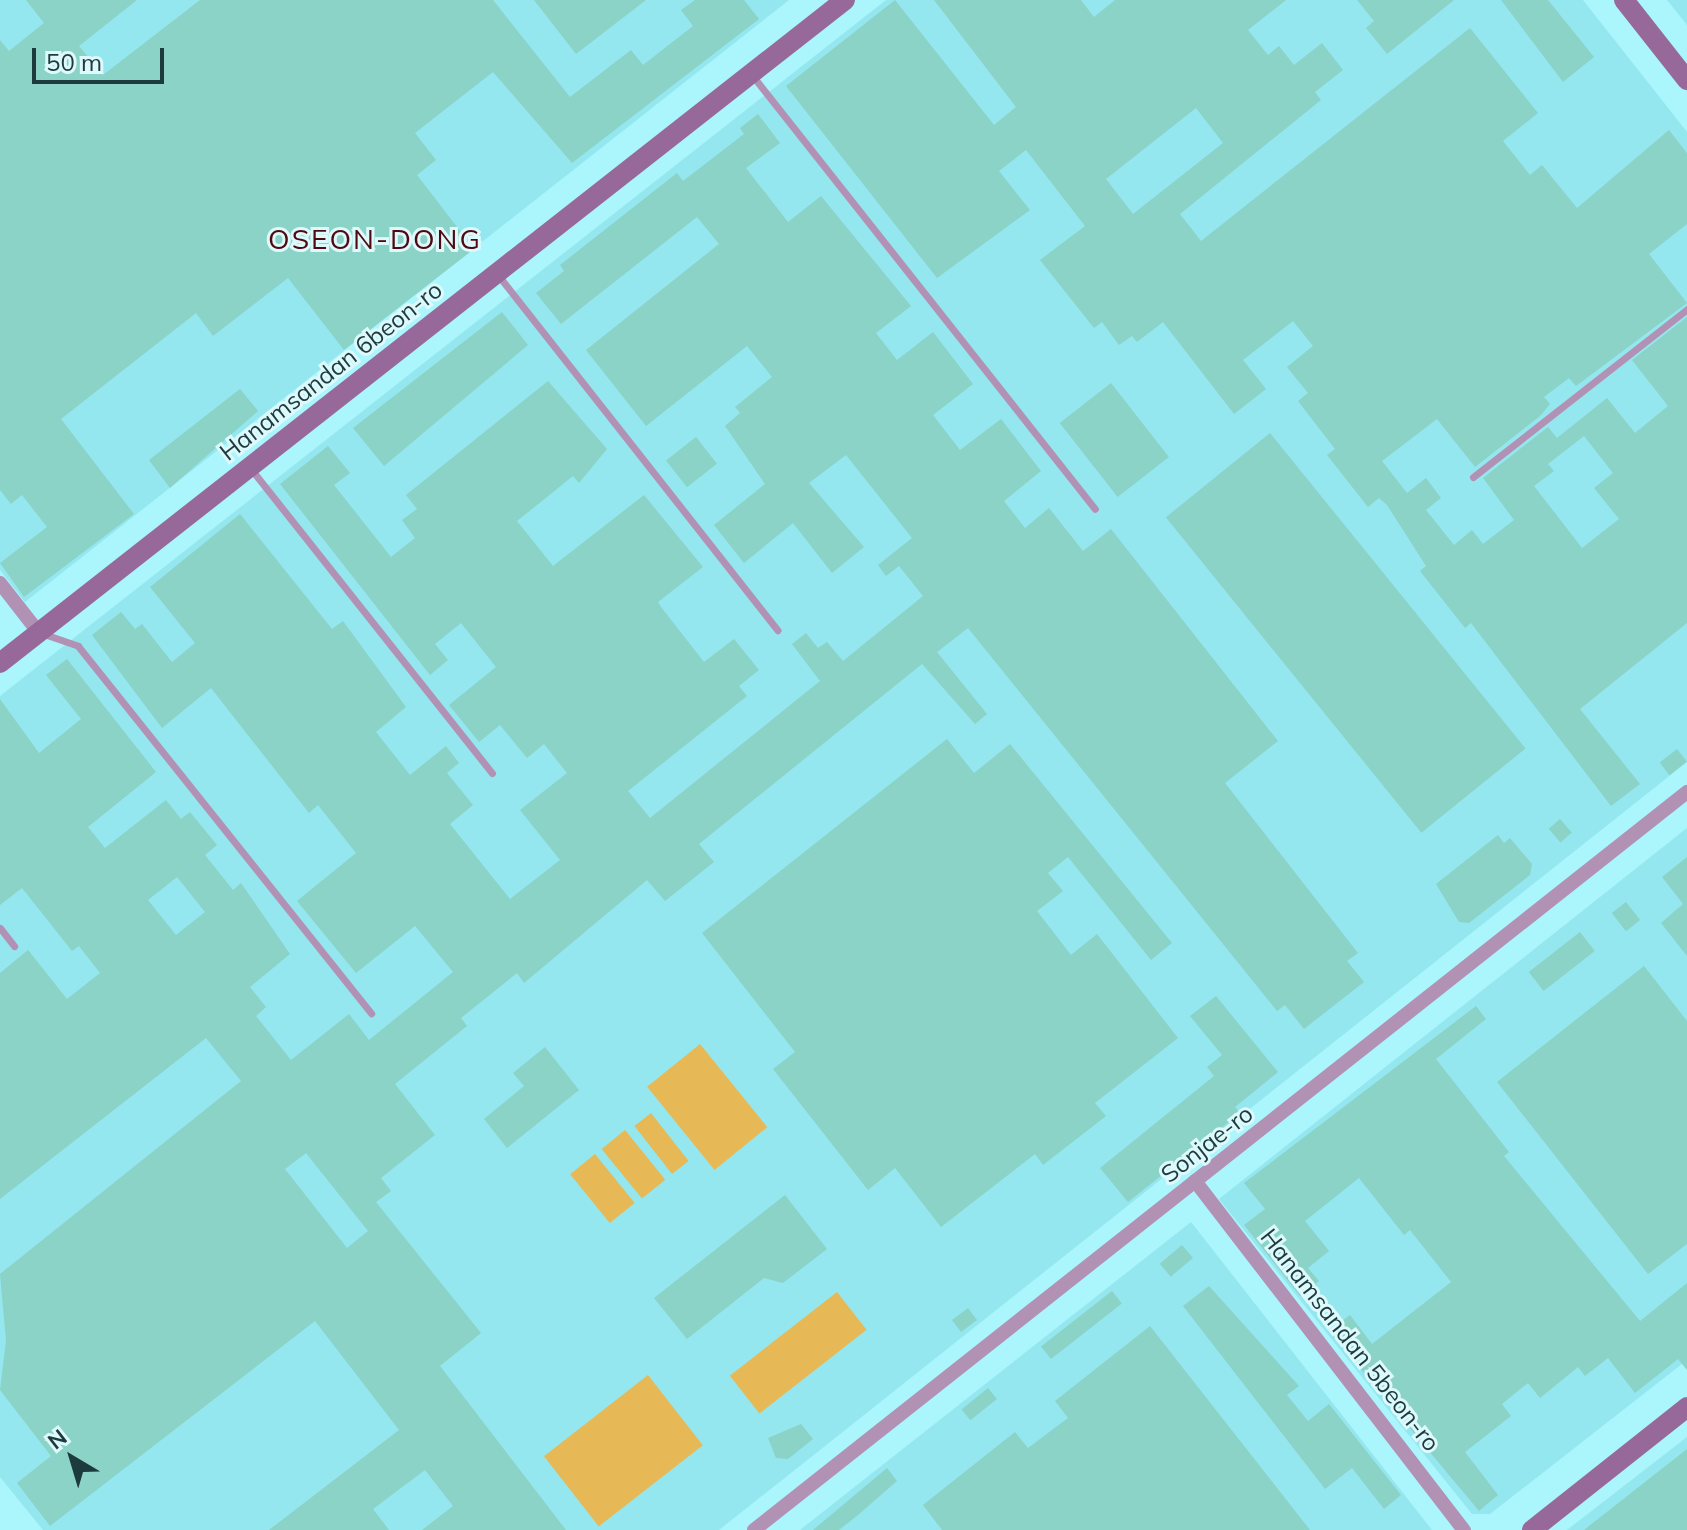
<!DOCTYPE html>
<html>
<head>
<meta charset="utf-8">
<style>
  body { margin:0 }
  #map { position:relative; width:1687px; height:1530px; overflow:hidden; background:#abf5fc; font-family:Mulish,sans-serif }
  div>[style] { position:absolute }
  .built>* { inset:0; background:#94e7ef }
  .green>* { inset:0; background:#e7b956; transform-origin:0 0 }
  .building>* { inset:0; background:#8bd2c7; transform-origin:0 0 }
  .lane>* { height:7px; margin:-3.5px; padding:0 3.5px; transform-origin:3.5px; border-radius:3.5px; background:#b292b4 }
  .street>* { height:14px; margin:-7px; padding:0 7px; transform-origin:7px; border-radius:7px; background:#b292b4 }
  .secondary>* { height:20px; margin:-10px; padding:0 10px; transform-origin:10px; border-radius:10px; background:#97699b }
  span { translate:-50% -50%; white-space:nowrap; text-align:center; line-height:1.15; -webkit-text-stroke:6px #ddf9fc; paint-order:stroke }
  .street-label { font-size:24px; color:#1d3b3e }
  .quarter-label { font-size:28px; color:#4f0a0f; letter-spacing:2px }
  .north { position:absolute; left:32px; top:1418px; width:80px; height:80px; -webkit-text-stroke:6px #ddf9fc; paint-order:stroke; rotate:322deg; font-size:22px; font-weight:700; line-height:32px; text-align:center; color:#1d3b3e }
  .north::after { content:''; display:block; margin:auto; width:28px; height:36px; background:#1d3b3e; clip-path:polygon(50% 0,100% 100%,50% 72%,0 100%) }
  .scale { position:absolute; left:32px; top:48px; width:132px; height:36px; box-sizing:border-box; border:4px solid #1d3b3e; border-top:0; padding-left:10px; font-size:24px; line-height:28px; white-space:nowrap; color:#1d3b3e; -webkit-text-stroke:6px #ddf9fc; paint-order:stroke }
</style>
</head>
<body>
<div id="map">
  <div class="built">
    <i style="clip-path:polygon(0 0,789px 0,25px 602px,0 570px)"></i>
    <i style="clip-path:polygon(886px 0,1583px 0,1687px 132px,1687px 762px,719px 1530px,43px 1530px,0 1477px,0 696px)"></i>
    <i style="clip-path:polygon(1667px 0,1687px 0,1687px 25px)"></i>
    <i style="clip-path:polygon(1687px 828px,1687px 1360px,1490px 1514px,1472px 1514px,1219px 1199px)"></i>
    <i style="clip-path:polygon(1191px 1222px,1432px 1530px,800px 1530px)"></i>
    <i style="clip-path:polygon(1687px 1437px,1687px 1530px,1567px 1530px)"></i>
  </div>
  <div class="green">
    <i style="left:700px;top:1044px;width:107px;height:68px;rotate:51deg"></i>
    <i style="left:651px;top:1113px;width:61px;height:21px;rotate:52deg"></i>
    <i style="left:625px;top:1130px;width:64px;height:30px;rotate:51deg"></i>
    <i style="left:595px;top:1154px;width:63px;height:32px;rotate:51deg"></i>
    <i style="left:837px;top:1292px;width:48px;height:136px;rotate:52deg"></i>
    <i style="left:648px;top:1375px;width:89px;height:132px;rotate:52deg"></i>
  </div>
  <div class="building">
    <i style="clip-path:polygon(26px 0,137px 0,79px 46px,103px 75px,200px 0,493px 0,570px 97px,631px 50px,643px 65px,693px 26px,681px 10px,695px 0,744px 0,759px 19px,572px 163px,493px 72px,415px 133px,436px 160px,417px 175px,474px 249px,344px 350px,288px 278px,213px 336px,196px 313px,61px 419px,134px 514px,24px 597px,0 563px,47px 527px,22px 495px,11px 504px,0 490px,0 40px,9px 51px,44px 23px)"></i>
    <i style="clip-path:polygon(534px 0,646px 0,576px 54px)"></i>
    <i style="clip-path:polygon(evenodd,895px 0,994px 125px,1016px 107px,934px 0,1081px 0,1094px 17px,1115px 0,1286px 0,1248px 30px,1268px 55px,1279px 46px,1294px 65px,1322px 43px,1343px 70px,1315px 92px,1321px 100px,1180px 214px,1201px 241px,1470px 28px,1538px 113px,1503px 141px,1530px 175px,1542px 165px,1577px 208px,1669px 130px,1687px 153px,1687px 224px,1649px 254px,1687px 303px,1576px 386px,1569px 378px,1544px 397px,1550px 404px,1540px 416px,1475px 467px,1437px 419px,1382px 461px,1407px 493px,1426px 478px,1441px 498px,1426px 510px,1454px 545px,1472px 530px,1483px 544px,1514px 520px,1483px 478px,1548px 427px,1557px 438px,1607px 398px,1635px 433px,1668px 406px,1632px 360px,1687px 317px,1687px 623px,1580px 709px,1640px 784px,1611px 806px,1471px 623px,1465px 628px,1420px 571px,1426px 566px,1387px 505px,1379px 498px,1368px 507px,1327px 455px,1335px 449px,1298px 401px,1308px 393px,1287px 367px,1313px 346px,1293px 321px,1243px 360px,1266px 389px,1234px 414px,1163px 322px,1137px 342px,1132px 336px,1119px 345px,1102px 322px,1094px 328px,1040px 260px,1085px 226px,1026px 150px,999px 171px,1030px 210px,937px 278px,786px 86px,895px 0,1196px 108px,1223px 143px,1133px 214px,1106px 179px,1196px 108px,895px 0,1584px 436px,1613px 473px,1594px 488px,1619px 519px,1582px 548px,1534px 486px,1554px 471px,1548px 464px,1584px 436px)"></i>
    <i style="clip-path:polygon(1357px 0,1454px 0,1387px 54px,1366px 28px,1374px 21px)"></i>
    <i style="clip-path:polygon(1501px 0,1548px 0,1594px 57px,1563px 82px)"></i>
    <i style="clip-path:polygon(evenodd,758px 114px,780px 143px,746px 168px,788px 222px,821px 196px,911px 306px,876px 333px,897px 360px,933px 332px,973px 384px,933px 415px,960px 450px,1001px 419px,1041px 471px,1004px 501px,1025px 528px,1049px 508px,1083px 551px,1111px 529px,1278px 741px,1225px 783px,1358px 953px,1347px 961px,1364px 982px,1304px 1029px,1285px 1005px,1277px 1011px,968px 628px,937px 652px,987px 714px,975px 724px,922px 664px,699px 844px,714px 862px,665px 901px,647px 880px,524px 983px,517px 973px,461px 1018px,467px 1026px,395px 1084px,435px 1135px,381px 1178px,391px 1191px,376px 1202px,481px 1333px,440px 1366px,566px 1530px,422px 1530px,453px 1506px,425px 1470px,373px 1509px,389px 1530px,269px 1530px,399px 1430px,315px 1321px,50px 1526px,17px 1483px,51px 1456px,0 1390px,6px 1341px,0 1274px,241px 1081px,206px 1038px,0 1199px,0 973px,28px 950px,67px 999px,100px 973px,79px 946px,72px 951px,22px 888px,0 905px,0 699px,39px 753px,81px 719px,46px 675px,67px 659px,156px 772px,88px 827px,105px 848px,166px 800px,181px 819px,190px 812px,217px 845px,205px 855px,233px 890px,241px 883px,290px 954px,250px 987px,266px 1007px,256px 1016px,291px 1060px,349px 1014px,369px 1040px,453px 972px,415px 926px,356px 973px,297px 901px,356px 853px,318px 805px,309px 813px,211px 688px,162px 728px,92px 635px,121px 612px,135px 629px,142px 624px,172px 662px,195px 643px,150px 587px,240px 514px,332px 629px,343px 621px,406px 707px,376px 732px,410px 775px,446px 746px,459px 763px,447px 773px,473px 805px,450px 824px,510px 899px,560px 860px,520px 810px,567px 773px,544px 744px,527px 758px,500px 725px,479px 742px,449px 705px,496px 667px,461px 623px,435px 644px,448px 660px,430px 675px,280px 484px,328px 446px,350px 473px,334px 485px,391px 557px,415px 538px,402px 520px,417px 509px,406px 495px,548px 381px,607px 449px,579px 483px,573px 476px,517px 521px,553px 566px,644px 495px,703px 567px,658px 602px,661px 607px,704px 662px,734px 639px,759px 670px,739px 686px,747px 696px,628px 791px,650px 818px,820px 681px,792px 644px,806px 633px,818px 648px,827px 642px,843px 661px,923px 596px,899px 566px,886px 576px,878px 565px,912px 538px,846px 455px,809px 483px,864px 547px,832px 573px,793px 523px,744px 563px,714px 525px,765px 484px,725px 426px,740px 413px,735px 407px,772px 377px,747px 346px,646px 426px,586px 350px,719px 244px,697px 217px,561px 324px,536px 293px,564px 271px,560px 265px,677px 173px,683px 181px,744px 134px,740px 128px,758px 114px,177px 877px,205px 912px,176px 935px,148px 900px,177px 877px,758px 114px,306px 1153px,368px 1231px,347px 1248px,285px 1169px,306px 1153px)"></i>
    <i style="clip-path:polygon(502px 312px,528px 345px,384px 466px,353px 428px)"></i>
    <i style="left:1111px;top:383px;width:94px;height:65px;rotate:52deg"></i>
    <i style="clip-path:polygon(240px 389px,258px 411px,170px 488px,149px 460px)"></i>
    <i style="left:1270px;top:433px;width:406px;height:134px;rotate:51deg"></i>
    <i style="left:696px;top:437px;width:34px;height:38px;rotate:52deg"></i>
    <i style="clip-path:polygon(947px 739px,974px 773px,1010px 744px,1172px 943px,1151px 960px,1068px 857px,1048px 873px,1063px 891px,1037px 911px,1071px 955px,1097px 934px,1178px 1038px,1095px 1103px,1106px 1116px,1043px 1165px,1035px 1154px,941px 1227px,895px 1168px,868px 1190px,773px 1069px,795px 1052px,702px 933px)"></i>
    <i style="left:1677px;top:749px;width:16px;height:22px;rotate:52deg"></i>
    <i style="left:1560px;top:819px;width:18px;height:15px;rotate:49deg"></i>
    <i style="clip-path:polygon(1498px 835px,1504px 843px,1510px 838px,1532px 864px,1530px 875px,1469px 923px,1459px 922px,1436px 884px)"></i>
    <i style="clip-path:polygon(1687px 857px,1687px 956px,1661px 923px,1683px 904px,1662px 877px)"></i>
    <i style="left:1626px;top:902px;width:23px;height:18px;rotate:52deg"></i>
    <i style="left:1580px;top:932px;width:24px;height:65px;rotate:52deg"></i>
    <i style="clip-path:polygon(1644px 966px,1687px 1021px,1687px 1244px,1648px 1274px,1497px 1082px)"></i>
    <i style="clip-path:polygon(1216px 996px,1278px 1072px,1235px 1107px,1240px 1113px,1128px 1202px,1100px 1168px,1214px 1076px,1207px 1067px,1222px 1055px,1190px 1016px)"></i>
    <i style="clip-path:polygon(1476px 1006px,1486px 1019px,1436px 1059px,1509px 1152px,1504px 1156px,1640px 1321px,1687px 1283px,1687px 1370px,1678px 1359px,1635px 1393px,1608px 1358px,1585px 1376px,1578px 1367px,1540px 1398px,1528px 1383px,1502px 1404px,1511px 1416px,1465px 1452px,1498px 1495px,1479px 1511px,1329px 1331px,1350px 1315px,1372px 1344px,1451px 1282px,1410px 1230px,1404px 1235px,1359px 1178px,1305px 1221px,1329px 1251px,1308px 1268px,1319px 1281px,1300px 1296px,1244px 1225px,1265px 1209px,1244px 1183px)"></i>
    <i style="clip-path:polygon(545px 1047px,579px 1090px,507px 1148px,484px 1119px,524px 1086px,513px 1073px)"></i>
    <i style="clip-path:polygon(785px 1195px,827px 1249px,783px 1283px,764px 1278px,687px 1339px,654px 1298px)"></i>
    <i style="left:1182px;top:1245px;width:17px;height:29px;rotate:50deg"></i>
    <i style="clip-path:polygon(1209px 1286px,1299px 1386px,1287px 1395px,1308px 1421px,1329px 1404px,1401px 1495px,1384px 1509px,1352px 1468px,1325px 1489px,1183px 1306px)"></i>
    <i style="left:1112px;top:1291px;width:16px;height:90px;rotate:52deg"></i>
    <i style="left:968px;top:1308px;width:15px;height:20px;rotate:53deg"></i>
    <i style="clip-path:polygon(1150px 1326px,1310px 1530px,942px 1530px,923px 1505px,1015px 1432px,1028px 1448px,1068px 1418px,1055px 1401px)"></i>
    <i style="left:988px;top:1388px;width:14px;height:34px;rotate:51deg"></i>
    <i style="clip-path:polygon(801px 1424px,813px 1439px,788px 1459px,776px 1458px,768px 1438px)"></i>
    <i style="clip-path:polygon(1687px 1449px,1687px 1530px,1584px 1530px)"></i>
    <i style="clip-path:polygon(887px 1468px,897px 1481px,858px 1515px,839px 1530px,813px 1530px)"></i>
  </div>
  <div class="lane">
    <i style="left:752px;top:75px;width:553px;rotate:51.68deg"></i>
    <i style="left:498px;top:275px;width:452px;rotate:51.8deg"></i>
    <i style="left:251px;top:469px;width:388px;rotate:51.6deg"></i>
    <i style="left:1473px;top:477px;width:272px;rotate:-38.1deg"></i>
    <i style="left:44px;top:634px;width:36px;rotate:19deg"></i>
    <i style="left:78px;top:646px;width:470px;rotate:51.4deg"></i>
    <i style="left:0;top:928px;width:23px;rotate:52deg"></i>
  </div>
  <div class="street">
    <i style="left:0;top:583px;width:63px;rotate:52deg"></i>
    <i style="left:1195px;top:1181px;width:441px;rotate:52.4deg"></i>
    <i style="left:754px;top:1530px;width:1190px;rotate:-38.34deg"></i>
  </div>
  <div class="secondary">
    <i style="left:1624px;top:0;width:102px;rotate:51.8deg"></i>
    <i style="left:0;top:663px;width:1074px;rotate:-38.12deg"></i>
    <i style="left:1532px;top:1530px;width:198px;rotate:-38.4deg"></i>
  </div>
  <div class="street-label">
    <span style="left:331px;top:371px;rotate:-38deg">Hanamsandan 6beon-ro</span>
    <span style="left:1207px;top:1144px;rotate:-38deg">Sonjae-ro</span>
    <span style="left:1350px;top:1340px;rotate:52deg">Hanamsandan 5beon-ro</span>
  </div>
  <div class="quarter-label">
    <span style="left:375px;top:239px">OSEON-DONG</span>
  </div>
  <div class="north">N</div>
  <div class="scale">50 m</div>
</div>
</body>
</html>
